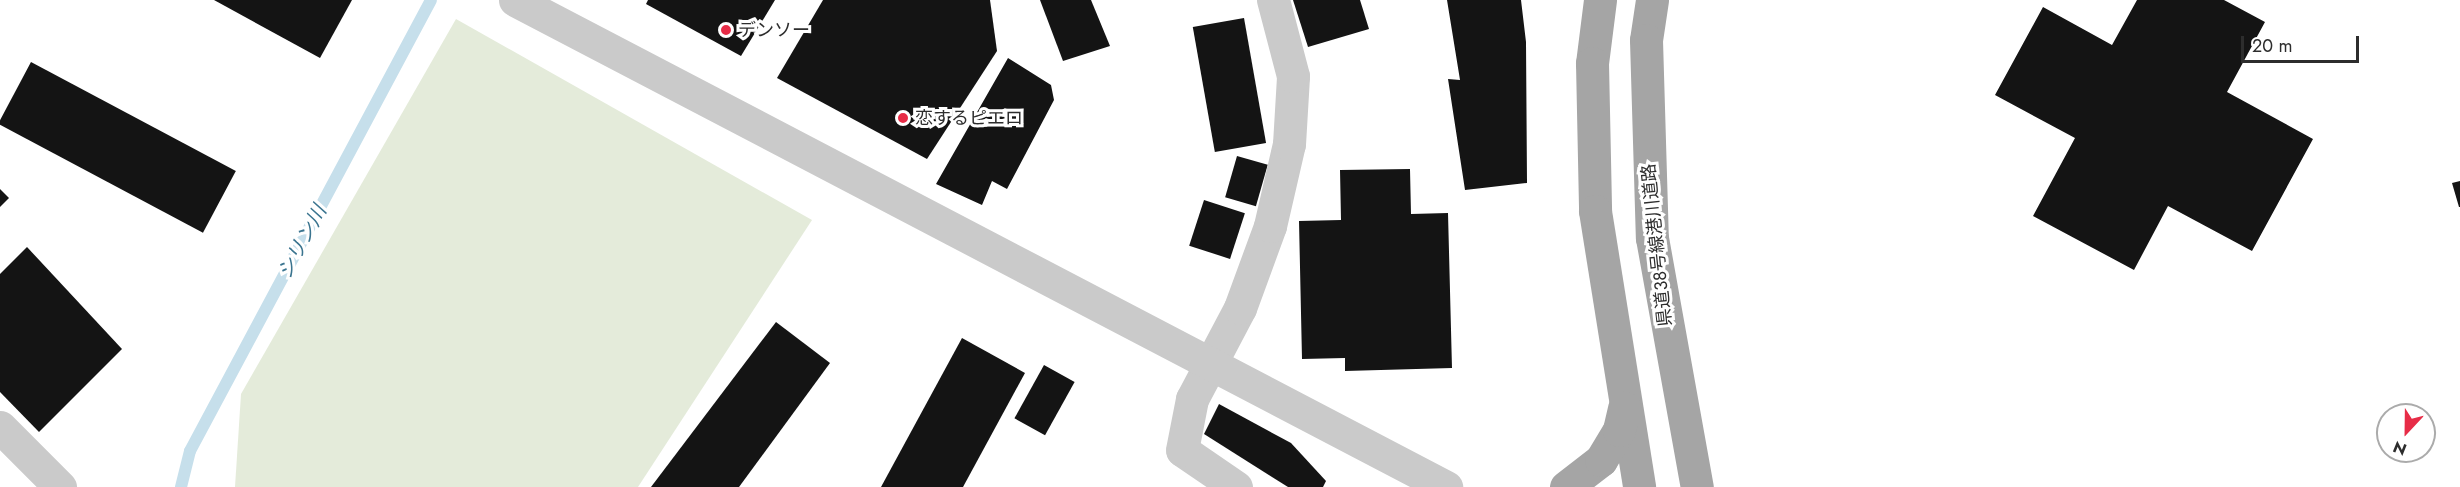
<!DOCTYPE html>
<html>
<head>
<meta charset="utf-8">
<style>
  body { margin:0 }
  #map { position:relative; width:2460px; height:487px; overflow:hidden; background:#fff; font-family:Jost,"Noto Sans JP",sans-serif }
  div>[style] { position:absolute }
  .green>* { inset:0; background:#e4ebda }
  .stream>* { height:12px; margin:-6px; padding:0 6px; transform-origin:6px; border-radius:6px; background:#c6dfeb }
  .building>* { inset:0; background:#141414; transform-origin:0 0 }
  .minor>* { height:33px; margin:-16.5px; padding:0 16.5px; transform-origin:16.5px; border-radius:16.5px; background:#cacaca }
  .tertiary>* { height:33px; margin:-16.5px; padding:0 16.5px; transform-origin:16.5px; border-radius:16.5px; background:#cacaca }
  .primary>* { height:33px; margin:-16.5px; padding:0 16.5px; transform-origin:16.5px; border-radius:16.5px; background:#a5a5a5 }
  .dots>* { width:16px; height:16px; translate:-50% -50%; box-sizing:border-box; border:3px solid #fff; border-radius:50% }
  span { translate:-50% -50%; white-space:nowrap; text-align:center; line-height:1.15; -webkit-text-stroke:6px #fff; paint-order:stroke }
  .poi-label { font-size:18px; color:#2d2d2d }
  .left { translate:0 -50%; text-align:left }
  .street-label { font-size:18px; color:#2d2d2d }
  .water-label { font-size:20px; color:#3a748f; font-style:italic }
  .north { position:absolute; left:2376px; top:403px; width:60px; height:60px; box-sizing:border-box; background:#fff; border:2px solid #ababab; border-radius:50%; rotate:202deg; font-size:16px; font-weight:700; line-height:24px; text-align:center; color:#2d2d2d }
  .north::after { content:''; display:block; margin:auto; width:21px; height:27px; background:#e72c47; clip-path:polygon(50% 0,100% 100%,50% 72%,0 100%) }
  .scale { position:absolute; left:2241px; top:36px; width:118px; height:27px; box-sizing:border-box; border:3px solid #2d2d2d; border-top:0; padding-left:8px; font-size:18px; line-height:21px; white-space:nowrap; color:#2d2d2d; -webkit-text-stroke:4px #fff; paint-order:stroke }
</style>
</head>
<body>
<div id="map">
  <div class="green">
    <i style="clip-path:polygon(456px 19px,812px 220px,638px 487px,235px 487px,241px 394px)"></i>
  </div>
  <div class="stream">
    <i style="left:181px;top:487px;width:37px;rotate:-76deg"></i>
    <i style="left:190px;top:451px;width:511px;rotate:-61.88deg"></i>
  </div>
  <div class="building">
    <i style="clip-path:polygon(214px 0,352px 0,320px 58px)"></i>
    <i style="clip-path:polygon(648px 0,775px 0,741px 56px,646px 4px)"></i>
    <i style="clip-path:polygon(823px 0,990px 0,997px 51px,927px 159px,777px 78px)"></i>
    <i style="clip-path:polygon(1040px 0,1091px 0,1110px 46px,1063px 61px)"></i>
    <i style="clip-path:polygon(1293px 0,1360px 0,1369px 29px,1308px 47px)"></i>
    <i style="clip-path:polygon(1447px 0,1521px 0,1526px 42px,1527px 183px,1465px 190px,1448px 79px,1460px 80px)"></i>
    <i style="clip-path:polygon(2137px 0,2224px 0,2265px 22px,2227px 92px,2313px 139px,2252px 251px,2168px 206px,2134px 270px,2033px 216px,2075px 138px,1995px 95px,2043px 7px,2112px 45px)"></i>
    <i style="left:1244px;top:18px;width:127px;height:52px;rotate:80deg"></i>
    <i style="clip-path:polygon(1008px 58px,1051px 85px,1054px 100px,1007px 189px,992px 181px,982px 205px,936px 184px)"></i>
    <i style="left:31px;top:62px;width:232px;height:70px;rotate:28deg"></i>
    <i style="left:1237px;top:156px;width:32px;height:43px;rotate:16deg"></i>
    <i style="clip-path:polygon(1410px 169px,1411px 214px,1448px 213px,1452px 368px,1345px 371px,1345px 358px,1302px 359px,1299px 221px,1341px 220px,1340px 170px)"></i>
    <i style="clip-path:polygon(2460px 181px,2460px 207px,2459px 207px,2452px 183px)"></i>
    <i style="clip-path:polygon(0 189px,9px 198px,0 207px)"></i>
    <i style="left:1204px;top:200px;width:43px;height:48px;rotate:18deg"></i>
    <i style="clip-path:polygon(27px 247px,122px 349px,39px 432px,0 392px,0 274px)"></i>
    <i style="clip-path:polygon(776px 322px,830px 363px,739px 487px,651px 487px)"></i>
    <i style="clip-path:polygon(962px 338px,1025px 373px,963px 487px,881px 487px)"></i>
    <i style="left:1044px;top:365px;width:35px;height:61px;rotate:29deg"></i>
    <i style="clip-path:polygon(1219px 404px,1291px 443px,1326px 481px,1323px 487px,1288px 487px,1204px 434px)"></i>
  </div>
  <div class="minor">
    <i style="left:0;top:427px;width:85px;rotate:45deg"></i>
    <i style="left:1236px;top:487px;width:65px;rotate:-145.6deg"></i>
    <i style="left:1182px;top:450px;width:52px;rotate:-78.9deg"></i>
    <i style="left:1192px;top:399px;width:103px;rotate:-62.2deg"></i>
    <i style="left:1240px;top:308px;width:87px;rotate:-69.9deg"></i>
    <i style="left:1270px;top:226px;width:84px;rotate:-77deg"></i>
    <i style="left:1289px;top:144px;width:68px;rotate:-86.6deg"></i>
    <i style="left:1293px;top:76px;width:79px;rotate:-104.7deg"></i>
  </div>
  <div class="tertiary">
    <i style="left:515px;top:0;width:1051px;rotate:27.61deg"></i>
  </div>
  <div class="primary">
    <i style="left:1600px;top:0;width:64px;rotate:97.2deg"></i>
    <i style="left:1592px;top:63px;width:148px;rotate:88.8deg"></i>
    <i style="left:1595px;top:211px;width:279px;rotate:80.9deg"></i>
    <i style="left:1652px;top:0;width:40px;rotate:98.5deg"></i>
    <i style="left:1646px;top:40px;width:198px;rotate:88.3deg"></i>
    <i style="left:1652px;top:238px;width:253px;rotate:79.8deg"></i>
    <i style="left:1566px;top:487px;width:44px;rotate:-37.6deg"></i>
    <i style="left:1601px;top:460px;width:35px;rotate:-59deg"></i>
    <i style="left:1619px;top:430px;width:23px;rotate:-77deg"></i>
  </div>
  <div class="dots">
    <i style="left:726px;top:30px;background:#e72c47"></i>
    <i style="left:903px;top:118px;background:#e72c47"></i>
  </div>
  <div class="poi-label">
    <span class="left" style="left:738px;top:30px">デンソー</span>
    <span class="left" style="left:915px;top:118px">恋するピエロ</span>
  </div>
  <div class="street-label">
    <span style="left:1657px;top:245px;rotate:-96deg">県道38号線港川道路</span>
  </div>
  <div class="water-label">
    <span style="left:302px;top:242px;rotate:-62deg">シリン川</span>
  </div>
  <div class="north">N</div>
  <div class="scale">20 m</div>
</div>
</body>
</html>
